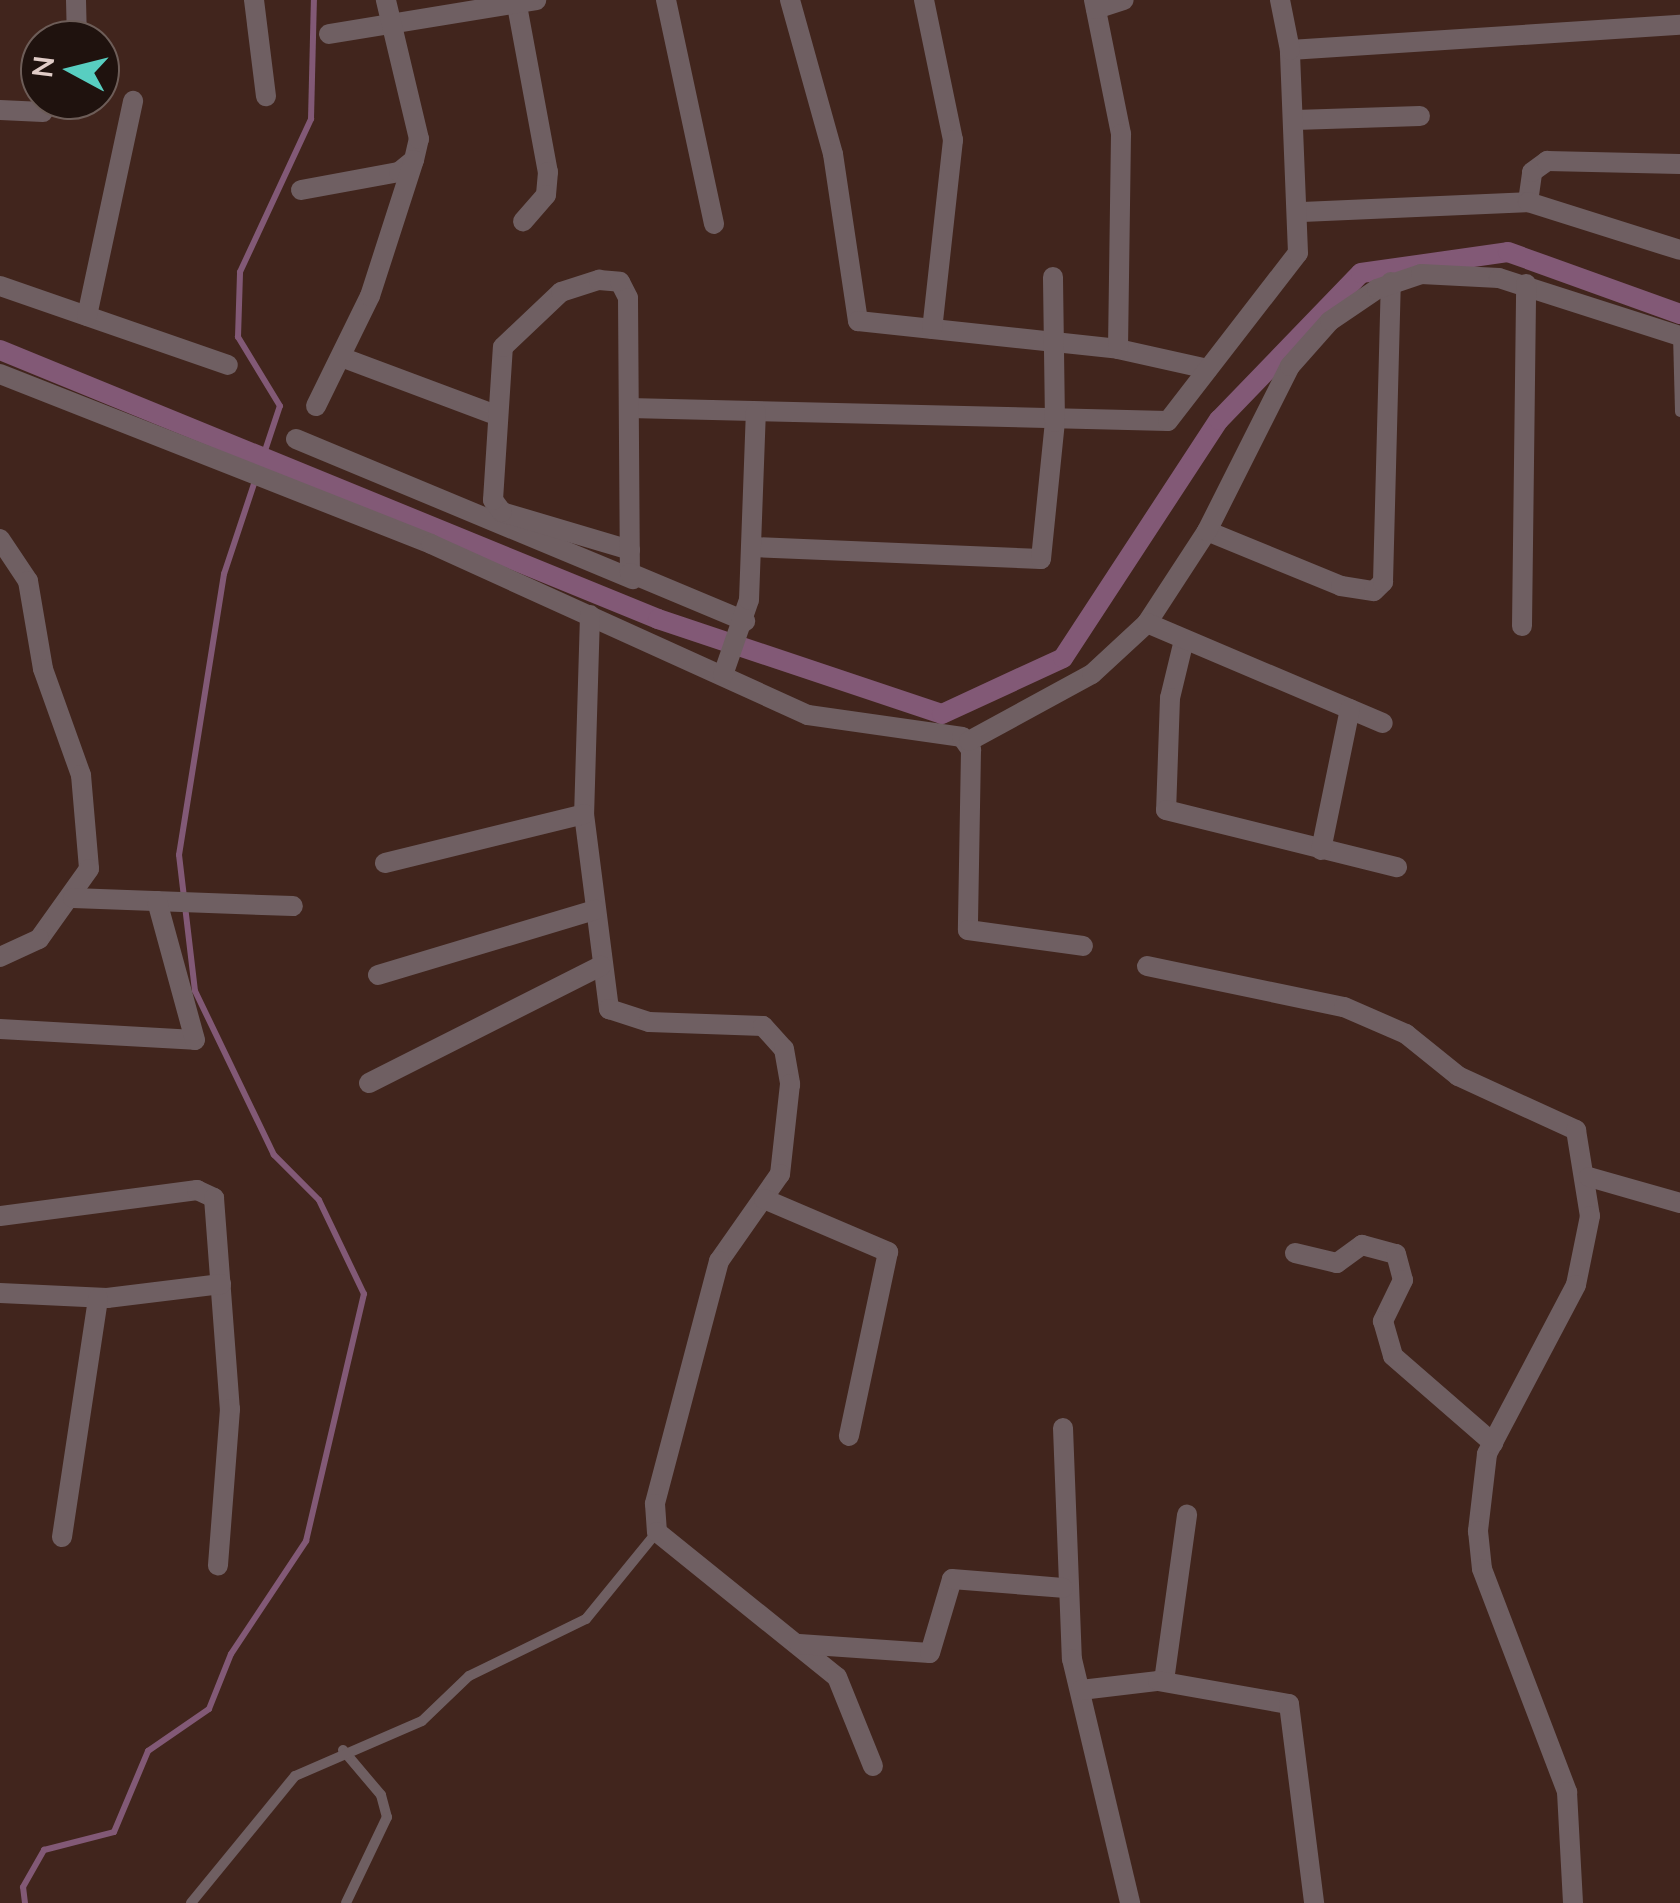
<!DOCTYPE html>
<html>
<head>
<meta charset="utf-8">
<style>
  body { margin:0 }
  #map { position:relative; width:1680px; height:1903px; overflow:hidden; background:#41251d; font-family:Lato,sans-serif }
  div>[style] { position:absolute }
  .stream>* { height:6px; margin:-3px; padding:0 3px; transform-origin:3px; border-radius:3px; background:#825976 }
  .canal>* { height:20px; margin:-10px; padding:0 10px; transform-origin:10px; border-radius:10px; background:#825976 }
  .lane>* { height:10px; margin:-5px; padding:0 5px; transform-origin:5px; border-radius:5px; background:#6f5f62 }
  .street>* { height:20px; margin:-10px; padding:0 10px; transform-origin:10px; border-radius:10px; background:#6f5f62 }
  span { translate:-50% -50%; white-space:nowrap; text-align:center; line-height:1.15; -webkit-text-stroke:10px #1f120e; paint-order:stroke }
  .north { position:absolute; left:20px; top:20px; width:100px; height:100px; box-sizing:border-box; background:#1f120e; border:2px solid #6d5d58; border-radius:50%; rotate:277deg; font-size:28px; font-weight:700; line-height:40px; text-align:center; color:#e1cdc8 }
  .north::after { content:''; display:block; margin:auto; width:35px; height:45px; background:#58cec1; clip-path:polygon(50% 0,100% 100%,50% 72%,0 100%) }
</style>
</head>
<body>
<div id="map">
  <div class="stream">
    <i style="left:25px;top:1903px;width:16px;rotate:-97deg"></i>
    <i style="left:23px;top:1887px;width:43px;rotate:-60.4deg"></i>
    <i style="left:44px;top:1850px;width:72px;rotate:-14.4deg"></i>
    <i style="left:114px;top:1832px;width:88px;rotate:-67.2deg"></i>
    <i style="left:148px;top:1751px;width:74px;rotate:-34.5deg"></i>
    <i style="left:209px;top:1709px;width:59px;rotate:-68.2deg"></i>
    <i style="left:231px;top:1654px;width:136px;rotate:-56.4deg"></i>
    <i style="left:306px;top:1541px;width:254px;rotate:-76.8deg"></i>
    <i style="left:364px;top:1294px;width:104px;rotate:-115.6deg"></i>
    <i style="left:319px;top:1200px;width:64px;rotate:-135deg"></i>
    <i style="left:274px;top:1155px;width:182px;rotate:-115.7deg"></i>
    <i style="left:195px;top:991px;width:137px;rotate:-96.7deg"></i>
    <i style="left:179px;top:855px;width:285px;rotate:-80.9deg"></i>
    <i style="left:224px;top:574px;width:177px;rotate:-71.6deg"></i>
    <i style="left:280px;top:406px;width:81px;rotate:-121.3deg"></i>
    <i style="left:238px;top:337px;width:65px;rotate:-88.2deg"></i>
    <i style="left:240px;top:272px;width:169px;rotate:-65.1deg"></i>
    <i style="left:311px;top:119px;width:119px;rotate:-88.6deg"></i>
  </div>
  <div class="canal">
    <i style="left:0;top:350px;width:711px;rotate:22.24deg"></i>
    <i style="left:658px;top:619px;width:299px;rotate:18.5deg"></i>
    <i style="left:942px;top:714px;width:133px;rotate:-24.8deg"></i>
    <i style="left:1063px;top:658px;width:285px;rotate:-56.8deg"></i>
    <i style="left:1219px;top:420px;width:204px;rotate:-46deg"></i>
    <i style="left:1361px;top:273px;width:148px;rotate:-8.1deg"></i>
    <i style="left:1508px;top:252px;width:183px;rotate:19.8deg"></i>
  </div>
  <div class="lane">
    <i style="left:1678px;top:335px;width:77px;rotate:88.5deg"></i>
    <i style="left:343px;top:1750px;width:59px;rotate:49.8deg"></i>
    <i style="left:381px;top:1795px;width:23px;rotate:75deg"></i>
    <i style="left:387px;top:1817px;width:95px;rotate:115.5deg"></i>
    <i style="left:191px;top:1903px;width:164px;rotate:-50.7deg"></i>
    <i style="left:295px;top:1776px;width:138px;rotate:-23.4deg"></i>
    <i style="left:422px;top:1721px;width:65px;rotate:-43.8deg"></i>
    <i style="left:469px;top:1676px;width:130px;rotate:-26deg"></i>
    <i style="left:586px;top:1619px;width:112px;rotate:-50.8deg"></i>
  </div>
  <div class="street">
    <i style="left:76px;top:0;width:40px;rotate:88.6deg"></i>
    <i style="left:254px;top:0;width:97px;rotate:82.9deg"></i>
    <i style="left:516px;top:0;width:175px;rotate:79.5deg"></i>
    <i style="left:548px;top:172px;width:23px;rotate:95deg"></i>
    <i style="left:546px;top:195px;width:35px;rotate:131deg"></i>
    <i style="left:666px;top:0;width:229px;rotate:77.9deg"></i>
    <i style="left:790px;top:0;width:160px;rotate:74.4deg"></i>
    <i style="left:833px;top:154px;width:169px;rotate:81.5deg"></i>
    <i style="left:858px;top:321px;width:262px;rotate:6.1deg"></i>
    <i style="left:1118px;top:349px;width:92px;rotate:12.5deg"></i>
    <i style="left:924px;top:0;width:143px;rotate:78.3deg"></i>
    <i style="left:953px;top:140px;width:190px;rotate:96.3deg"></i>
    <i style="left:1094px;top:0;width:137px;rotate:78.6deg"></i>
    <i style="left:1121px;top:134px;width:215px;rotate:90.8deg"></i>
    <i style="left:1096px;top:9px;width:29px;rotate:-18deg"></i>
    <i style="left:329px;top:34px;width:210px;rotate:-9.3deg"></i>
    <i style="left:1290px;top:50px;width:391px;rotate:-3.7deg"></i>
    <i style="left:0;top:110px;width:43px;rotate:2.7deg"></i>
    <i style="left:1295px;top:120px;width:125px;rotate:-1.8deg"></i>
    <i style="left:301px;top:190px;width:100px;rotate:-10.4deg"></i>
    <i style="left:399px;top:172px;width:19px;rotate:-39deg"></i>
    <i style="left:414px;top:160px;width:22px;rotate:-77deg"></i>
    <i style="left:419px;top:139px;width:143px;rotate:-103.4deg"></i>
    <i style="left:1528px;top:202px;width:30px;rotate:-82deg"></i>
    <i style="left:1532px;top:172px;width:19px;rotate:-36deg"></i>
    <i style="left:1547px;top:161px;width:133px;rotate:1.3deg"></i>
    <i style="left:1302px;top:212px;width:226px;rotate:-2.5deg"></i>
    <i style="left:1528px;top:202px;width:159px;rotate:17.5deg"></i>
    <i style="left:0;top:286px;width:241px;rotate:19.1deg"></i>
    <i style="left:87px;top:316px;width:220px;rotate:-77.9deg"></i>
    <i style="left:341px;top:357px;width:165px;rotate:20.5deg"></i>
    <i style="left:0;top:374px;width:463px;rotate:21.5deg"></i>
    <i style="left:431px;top:544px;width:414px;rotate:24.4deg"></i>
    <i style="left:808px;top:715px;width:156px;rotate:8.1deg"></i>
    <i style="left:962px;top:737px;width:16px;rotate:55deg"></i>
    <i style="left:971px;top:750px;width:180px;rotate:91deg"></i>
    <i style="left:968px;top:930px;width:116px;rotate:7.9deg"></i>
    <i style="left:316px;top:406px;width:123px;rotate:-63.9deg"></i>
    <i style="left:370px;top:296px;width:143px;rotate:-72.1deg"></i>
    <i style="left:629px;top:408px;width:539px;rotate:1.38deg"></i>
    <i style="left:1168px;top:421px;width:212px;rotate:-52.3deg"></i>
    <i style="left:1298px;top:253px;width:203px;rotate:-92.3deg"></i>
    <i style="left:1290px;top:50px;width:51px;rotate:-101.3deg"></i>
    <i style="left:296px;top:439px;width:365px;rotate:22.6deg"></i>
    <i style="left:1207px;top:531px;width:145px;rotate:22.3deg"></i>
    <i style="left:1341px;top:586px;width:33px;rotate:9deg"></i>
    <i style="left:1374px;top:591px;width:13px;rotate:-45deg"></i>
    <i style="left:1383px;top:582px;width:300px;rotate:-88.5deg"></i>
    <i style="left:0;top:539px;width:50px;rotate:56.3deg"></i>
    <i style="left:28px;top:581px;width:89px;rotate:80.3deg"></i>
    <i style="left:43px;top:669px;width:113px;rotate:70.3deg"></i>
    <i style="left:81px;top:775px;width:94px;rotate:85.1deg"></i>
    <i style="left:89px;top:869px;width:86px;rotate:125.5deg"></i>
    <i style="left:39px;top:939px;width:43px;rotate:155.2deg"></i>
    <i style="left:753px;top:547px;width:288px;rotate:2.4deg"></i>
    <i style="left:1041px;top:559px;width:138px;rotate:-84.2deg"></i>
    <i style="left:1055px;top:422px;width:145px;rotate:-90.8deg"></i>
    <i style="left:630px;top:550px;width:134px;rotate:-163.5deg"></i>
    <i style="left:502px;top:512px;width:15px;rotate:-127deg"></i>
    <i style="left:493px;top:500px;width:153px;rotate:-86.3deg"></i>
    <i style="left:503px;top:347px;width:80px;rotate:-43.5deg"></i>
    <i style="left:561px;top:292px;width:40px;rotate:-18deg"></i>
    <i style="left:599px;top:280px;width:21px;rotate:5deg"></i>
    <i style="left:620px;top:282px;width:18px;rotate:63deg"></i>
    <i style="left:628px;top:298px;width:275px;rotate:89.6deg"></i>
    <i style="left:630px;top:573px;width:125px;rotate:22.7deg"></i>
    <i style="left:590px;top:615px;width:199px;rotate:91.7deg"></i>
    <i style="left:584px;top:814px;width:197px;rotate:82.7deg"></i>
    <i style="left:609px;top:1009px;width:42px;rotate:18deg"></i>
    <i style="left:649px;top:1022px;width:114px;rotate:2deg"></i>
    <i style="left:763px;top:1026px;width:31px;rotate:48deg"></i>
    <i style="left:784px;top:1049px;width:36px;rotate:80deg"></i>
    <i style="left:790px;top:1084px;width:91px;rotate:96.3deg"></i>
    <i style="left:780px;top:1174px;width:106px;rotate:125deg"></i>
    <i style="left:719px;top:1261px;width:251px;rotate:104.8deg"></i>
    <i style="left:655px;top:1504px;width:28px;rotate:86deg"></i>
    <i style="left:657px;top:1532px;width:231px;rotate:38.9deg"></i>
    <i style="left:837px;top:1677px;width:96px;rotate:68deg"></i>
    <i style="left:1147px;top:623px;width:110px;rotate:-56.9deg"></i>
    <i style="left:1207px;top:531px;width:185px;rotate:-63.3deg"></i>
    <i style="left:1290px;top:366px;width:60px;rotate:-48.4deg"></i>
    <i style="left:1330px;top:321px;width:57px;rotate:-34.2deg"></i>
    <i style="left:1377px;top:289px;width:46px;rotate:-18.8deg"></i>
    <i style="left:1421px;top:274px;width:78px;rotate:2.9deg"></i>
    <i style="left:1499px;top:278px;width:190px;rotate:17.8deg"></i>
    <i style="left:1522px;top:626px;width:342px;rotate:-89.3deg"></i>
    <i style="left:1184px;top:640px;width:60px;rotate:103.6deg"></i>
    <i style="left:1170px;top:698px;width:112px;rotate:92deg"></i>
    <i style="left:1166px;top:810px;width:238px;rotate:13.9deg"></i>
    <i style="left:723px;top:675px;width:79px;rotate:-70.9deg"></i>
    <i style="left:749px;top:600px;width:188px;rotate:-87.9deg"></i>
    <i style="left:969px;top:741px;width:140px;rotate:-28.6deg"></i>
    <i style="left:1092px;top:674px;width:75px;rotate:-42.8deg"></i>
    <i style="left:1147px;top:623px;width:256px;rotate:23deg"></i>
    <i style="left:1321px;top:850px;width:144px;rotate:-78.4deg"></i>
    <i style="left:385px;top:863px;width:205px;rotate:-13.8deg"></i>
    <i style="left:73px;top:898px;width:220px;rotate:2.1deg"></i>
    <i style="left:1147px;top:966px;width:201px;rotate:11.8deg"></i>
    <i style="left:1344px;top:1007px;width:68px;rotate:23.5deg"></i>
    <i style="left:1406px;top:1034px;width:67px;rotate:38.9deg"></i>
    <i style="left:1458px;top:1076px;width:130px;rotate:24.6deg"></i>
    <i style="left:1576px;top:1130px;width:87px;rotate:80.8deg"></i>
    <i style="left:1590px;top:1216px;width:70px;rotate:101.5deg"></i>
    <i style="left:1576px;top:1285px;width:191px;rotate:117.8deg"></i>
    <i style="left:1487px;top:1454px;width:78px;rotate:96.7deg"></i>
    <i style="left:1478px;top:1531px;width:38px;rotate:84deg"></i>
    <i style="left:1482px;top:1569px;width:239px;rotate:69.1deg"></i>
    <i style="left:1567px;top:1792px;width:111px;rotate:86.9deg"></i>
    <i style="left:378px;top:975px;width:227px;rotate:-16.7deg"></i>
    <i style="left:0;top:1029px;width:195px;rotate:3.2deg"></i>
    <i style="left:195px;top:1040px;width:144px;rotate:-105.3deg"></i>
    <i style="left:369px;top:1083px;width:260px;rotate:-26.8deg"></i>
    <i style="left:1589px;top:1177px;width:95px;rotate:15.9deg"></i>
    <i style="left:764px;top:1199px;width:135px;rotate:23.1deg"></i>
    <i style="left:888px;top:1252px;width:188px;rotate:102deg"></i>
    <i style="left:0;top:1216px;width:199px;rotate:-7.5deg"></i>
    <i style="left:197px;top:1190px;width:19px;rotate:25deg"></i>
    <i style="left:214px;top:1198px;width:212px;rotate:85.7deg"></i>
    <i style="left:230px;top:1409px;width:157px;rotate:94.4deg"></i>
    <i style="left:1295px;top:1253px;width:43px;rotate:13.4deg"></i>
    <i style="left:1337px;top:1263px;width:31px;rotate:-36deg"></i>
    <i style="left:1362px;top:1245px;width:35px;rotate:15deg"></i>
    <i style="left:1396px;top:1254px;width:27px;rotate:75deg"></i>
    <i style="left:1403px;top:1280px;width:46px;rotate:116deg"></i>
    <i style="left:1383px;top:1321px;width:36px;rotate:74deg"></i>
    <i style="left:1393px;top:1356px;width:133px;rotate:41deg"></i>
    <i style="left:0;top:1293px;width:107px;rotate:2.7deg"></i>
    <i style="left:107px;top:1298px;width:115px;rotate:-7deg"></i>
    <i style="left:1063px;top:1428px;width:231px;rotate:87.8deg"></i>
    <i style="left:1072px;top:1659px;width:251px;rotate:76.6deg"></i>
    <i style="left:62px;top:1537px;width:241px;rotate:-81.4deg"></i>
    <i style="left:799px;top:1644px;width:131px;rotate:3.9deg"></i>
    <i style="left:930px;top:1653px;width:77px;rotate:-73.4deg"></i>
    <i style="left:952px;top:1579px;width:111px;rotate:4.6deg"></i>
    <i style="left:1164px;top:1681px;width:168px;rotate:-82.1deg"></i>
    <i style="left:1081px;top:1690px;width:78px;rotate:-6.7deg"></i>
    <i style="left:1158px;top:1681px;width:133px;rotate:10deg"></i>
    <i style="left:1289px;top:1704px;width:201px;rotate:82.8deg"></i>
  </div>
  <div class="north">N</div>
</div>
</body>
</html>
